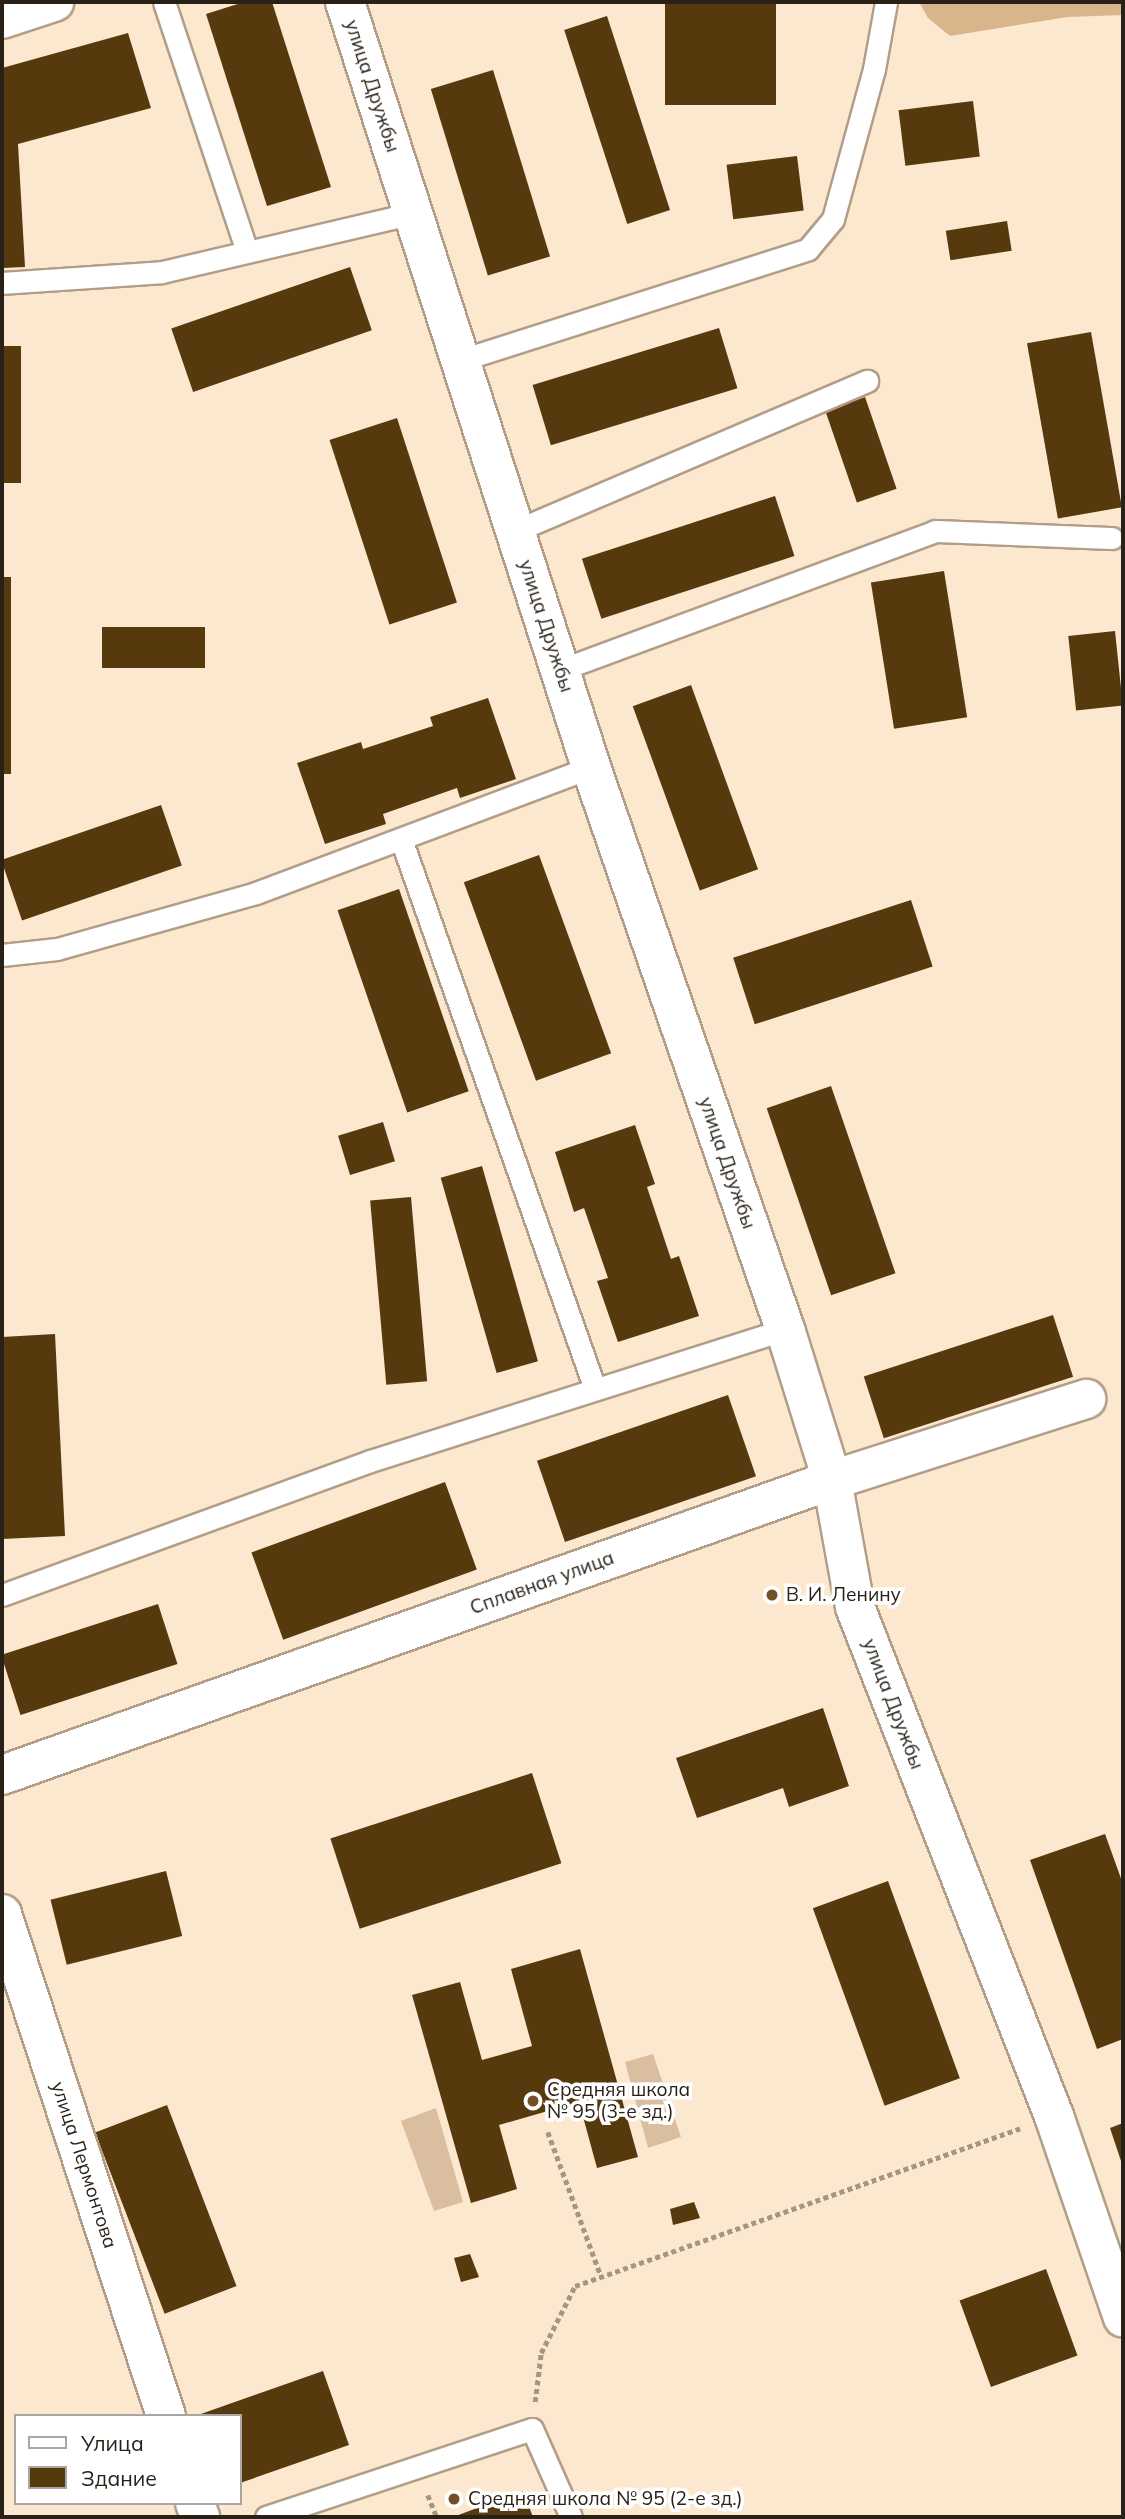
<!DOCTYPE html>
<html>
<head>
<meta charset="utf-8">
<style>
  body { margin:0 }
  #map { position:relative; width:1125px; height:2519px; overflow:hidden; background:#fce7cf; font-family:Mulish,sans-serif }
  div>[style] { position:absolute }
  .green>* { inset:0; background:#d9be9f }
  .forest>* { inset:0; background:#d9b58b }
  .building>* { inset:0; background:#57390e; transform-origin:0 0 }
  .path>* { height:4.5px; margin-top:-2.25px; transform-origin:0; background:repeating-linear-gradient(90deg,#a59684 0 5px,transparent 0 8.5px) }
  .roads { filter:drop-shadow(2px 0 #b29e88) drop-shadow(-2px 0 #b29e88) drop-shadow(0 2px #b29e88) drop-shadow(0 -2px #b29e88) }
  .service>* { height:21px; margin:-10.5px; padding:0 10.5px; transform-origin:10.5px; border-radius:10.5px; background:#fff }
  .minor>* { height:38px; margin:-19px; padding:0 19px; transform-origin:19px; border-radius:19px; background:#fff }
  .tertiary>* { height:38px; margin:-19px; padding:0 19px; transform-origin:19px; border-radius:19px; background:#fff }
  .dots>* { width:19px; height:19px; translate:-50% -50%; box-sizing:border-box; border:4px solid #fff; border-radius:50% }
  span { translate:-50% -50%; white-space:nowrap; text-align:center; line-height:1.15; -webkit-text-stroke:7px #fff; paint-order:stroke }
  .street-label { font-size:19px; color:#292118 }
  .poi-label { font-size:19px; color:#292118 }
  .left { translate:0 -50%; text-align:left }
  .frame { position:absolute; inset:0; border:4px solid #292118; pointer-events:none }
  .legend { position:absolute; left:14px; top:2414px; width:228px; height:91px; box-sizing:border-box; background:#fff; border:2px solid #a9a6a3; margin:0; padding:9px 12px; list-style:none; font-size:21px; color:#292118 }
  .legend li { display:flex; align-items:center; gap:14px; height:35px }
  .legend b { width:35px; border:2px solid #a9a6a3 }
</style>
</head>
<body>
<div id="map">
  <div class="green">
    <i style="clip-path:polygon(653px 2054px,681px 2137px,648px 2148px,625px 2062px)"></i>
    <i style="clip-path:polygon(436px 2108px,463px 2202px,434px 2211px,401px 2121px)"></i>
  </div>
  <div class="forest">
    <i style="clip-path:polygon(919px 2px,1123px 2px,1123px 15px,1067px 17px,950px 36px,928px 18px)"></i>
  </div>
  <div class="building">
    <i style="clip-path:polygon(244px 2px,272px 2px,331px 187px,267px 206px,206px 14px)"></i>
    <i style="left:665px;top:2px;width:111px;height:103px"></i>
    <i style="left:607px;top:16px;width:204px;height:45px;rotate:72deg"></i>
    <i style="clip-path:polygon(128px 33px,151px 108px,18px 144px,25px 267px,2px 268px,2px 68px)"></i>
    <i style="left:493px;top:70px;width:195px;height:65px;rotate:73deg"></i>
    <i style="left:973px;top:101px;width:56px;height:75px;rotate:83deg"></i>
    <i style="left:797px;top:156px;width:55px;height:71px;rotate:83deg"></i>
    <i style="left:1007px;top:221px;width:30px;height:62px;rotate:81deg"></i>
    <i style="left:350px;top:267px;width:67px;height:189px;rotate:71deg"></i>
    <i style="left:719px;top:328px;width:63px;height:195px;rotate:73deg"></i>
    <i style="left:1091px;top:332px;width:178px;height:65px;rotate:80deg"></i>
    <i style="left:2px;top:346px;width:19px;height:137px"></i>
    <i style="left:865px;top:397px;width:97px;height:42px;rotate:71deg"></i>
    <i style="left:397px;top:418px;width:194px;height:71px;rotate:72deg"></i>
    <i style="left:775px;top:496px;width:63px;height:203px;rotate:72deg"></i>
    <i style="left:944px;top:571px;width:148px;height:74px;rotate:81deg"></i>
    <i style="left:2px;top:577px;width:9px;height:197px"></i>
    <i style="left:205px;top:627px;width:41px;height:103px;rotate:90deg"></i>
    <i style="left:1115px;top:631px;width:75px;height:47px;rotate:84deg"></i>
    <i style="left:691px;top:685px;width:196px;height:62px;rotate:70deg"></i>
    <i style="clip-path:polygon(488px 698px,516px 779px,460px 798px,457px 788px,383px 814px,386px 824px,325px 844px,297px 763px,361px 742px,363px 749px,433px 726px,430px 717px)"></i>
    <i style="left:161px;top:805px;width:64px;height:169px;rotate:71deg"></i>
    <i style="left:539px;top:855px;width:211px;height:80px;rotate:70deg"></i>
    <i style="left:399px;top:889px;width:214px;height:65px;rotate:71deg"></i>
    <i style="left:911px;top:900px;width:70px;height:187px;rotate:72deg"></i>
    <i style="left:831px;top:1086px;width:198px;height:68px;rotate:71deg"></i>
    <i style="left:383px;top:1122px;width:41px;height:47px;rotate:73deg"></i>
    <i style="clip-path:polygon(635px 1125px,655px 1184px,647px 1187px,671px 1259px,679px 1256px,699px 1316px,618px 1342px,597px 1281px,608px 1278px,584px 1208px,574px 1212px,555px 1152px)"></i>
    <i style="left:482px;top:1166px;width:203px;height:43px;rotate:74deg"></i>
    <i style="left:411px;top:1197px;width:185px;height:41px;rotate:85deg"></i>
    <i style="left:1053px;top:1315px;width:65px;height:199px;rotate:72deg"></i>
    <i style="clip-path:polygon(55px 1334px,65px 1536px,2px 1539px,2px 1337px)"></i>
    <i style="left:728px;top:1395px;width:86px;height:202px;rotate:71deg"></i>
    <i style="left:445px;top:1482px;width:93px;height:206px;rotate:70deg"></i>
    <i style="left:158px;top:1604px;width:63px;height:165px;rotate:72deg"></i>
    <i style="clip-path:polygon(823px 1708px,849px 1786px,789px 1807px,783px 1788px,697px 1818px,676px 1758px)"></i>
    <i style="left:532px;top:1773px;width:95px;height:212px;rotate:72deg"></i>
    <i style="clip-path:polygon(1105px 1834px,1123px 1884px,1123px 2039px,1097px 2049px,1030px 1860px)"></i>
    <i style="left:166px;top:1871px;width:67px;height:119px;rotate:76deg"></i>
    <i style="left:888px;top:1881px;width:210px;height:80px;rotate:70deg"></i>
    <i style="clip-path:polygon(580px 1949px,638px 2157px,597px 2168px,579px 2102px,499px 2125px,517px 2189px,471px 2203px,412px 1995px,460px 1982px,482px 2060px,532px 2046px,511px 1969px)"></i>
    <i style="left:167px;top:2105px;width:194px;height:77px;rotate:69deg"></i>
    <i style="clip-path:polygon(1123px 2123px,1123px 2167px,1110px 2128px)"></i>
    <i style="clip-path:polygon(694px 2202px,700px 2218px,673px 2225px,670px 2209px)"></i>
    <i style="clip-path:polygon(470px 2254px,479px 2277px,461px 2282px,454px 2258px)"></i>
    <i style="left:1046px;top:2269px;width:92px;height:92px;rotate:70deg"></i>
    <i style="clip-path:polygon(323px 2371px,349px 2445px,240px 2483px,240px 2416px,198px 2415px)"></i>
    <i style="clip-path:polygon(523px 2491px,533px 2517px,453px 2517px)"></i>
  </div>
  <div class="path">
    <i style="left:548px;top:2132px;width:153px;rotate:69.8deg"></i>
    <i style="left:535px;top:2402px;width:49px;rotate:-83deg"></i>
    <i style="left:541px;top:2353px;width:75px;rotate:-63.1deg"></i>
    <i style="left:575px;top:2286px;width:472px;rotate:-19.5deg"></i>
    <i style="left:428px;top:2495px;width:24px;rotate:68deg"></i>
  </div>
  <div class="roads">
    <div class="service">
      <i style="left:164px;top:2px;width:263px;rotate:71.6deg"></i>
      <i style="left:2px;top:283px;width:160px;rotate:-3.9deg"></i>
      <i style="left:162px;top:272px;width:258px;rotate:-13.2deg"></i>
      <i style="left:461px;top:360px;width:364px;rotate:-17.7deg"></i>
      <i style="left:808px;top:249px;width:39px;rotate:-50deg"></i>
      <i style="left:833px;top:219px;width:156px;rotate:-74.7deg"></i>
      <i style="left:874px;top:69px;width:68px;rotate:-79.8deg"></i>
      <i style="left:515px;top:531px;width:383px;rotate:-23.1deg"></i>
      <i style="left:560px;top:670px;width:400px;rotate:-20.3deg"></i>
      <i style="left:935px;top:531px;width:177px;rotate:2.3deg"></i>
      <i style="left:401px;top:839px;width:583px;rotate:70.57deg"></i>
      <i style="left:2px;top:955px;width:55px;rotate:-6.2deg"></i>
      <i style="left:57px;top:949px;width:207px;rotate:-15.7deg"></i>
      <i style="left:256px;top:893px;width:358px;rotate:-20.6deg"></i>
      <i style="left:2px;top:1595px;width:392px;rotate:-20deg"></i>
      <i style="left:370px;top:1461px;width:435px;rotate:-17.6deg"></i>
      <i style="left:266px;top:2517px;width:280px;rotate:-18.3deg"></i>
      <i style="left:532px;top:2429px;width:96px;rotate:66.1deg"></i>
    </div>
    <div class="minor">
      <i style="left:345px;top:2px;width:804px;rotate:72.17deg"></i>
      <i style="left:591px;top:767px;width:595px;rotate:70.96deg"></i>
      <i style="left:785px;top:1329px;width:158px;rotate:72.7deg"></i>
      <i style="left:832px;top:1480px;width:129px;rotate:79.7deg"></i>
      <i style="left:855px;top:1607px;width:547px;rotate:68.65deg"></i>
      <i style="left:1054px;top:2116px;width:213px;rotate:71.1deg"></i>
      <i style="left:2px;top:19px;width:55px;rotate:-18.1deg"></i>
      <i style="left:2px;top:1775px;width:881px;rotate:-19.57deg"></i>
      <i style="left:832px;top:1480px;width:267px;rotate:-17.7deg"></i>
    </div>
    <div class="tertiary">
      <i style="left:2px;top:1914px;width:528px;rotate:71.91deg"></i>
      <i style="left:195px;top:2503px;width:15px;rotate:70deg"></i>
    </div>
  </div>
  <div class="dots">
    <i style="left:772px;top:1595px;background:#715027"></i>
    <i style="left:533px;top:2101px;background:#715027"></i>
    <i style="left:454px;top:2499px;background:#715027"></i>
  </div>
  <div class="street-label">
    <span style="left:372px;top:86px;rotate:72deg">улица Дружбы</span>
    <span style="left:546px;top:626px;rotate:72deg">улица Дружбы</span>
    <span style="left:727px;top:1163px;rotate:71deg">улица Дружбы</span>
    <span style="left:542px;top:1583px;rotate:-20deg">Сплавная улица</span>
    <span style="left:893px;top:1704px;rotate:69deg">улица Дружбы</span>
    <span style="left:84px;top:2165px;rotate:72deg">улица Лермонтова</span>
  </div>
  <div class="poi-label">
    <span class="left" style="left:786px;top:1595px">В. И. Ленину</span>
    <span class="left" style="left:547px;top:2101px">Средняя школа<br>№ 95 (3-е зд.)</span>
    <span class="left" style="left:468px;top:2499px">Средняя школа № 95 (2-е зд.)</span>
  </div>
  <div class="frame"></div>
  <ul class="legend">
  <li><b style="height:9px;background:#fff"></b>Улица</li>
  <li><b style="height:19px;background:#57390e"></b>Здание</li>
  </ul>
</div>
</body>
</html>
